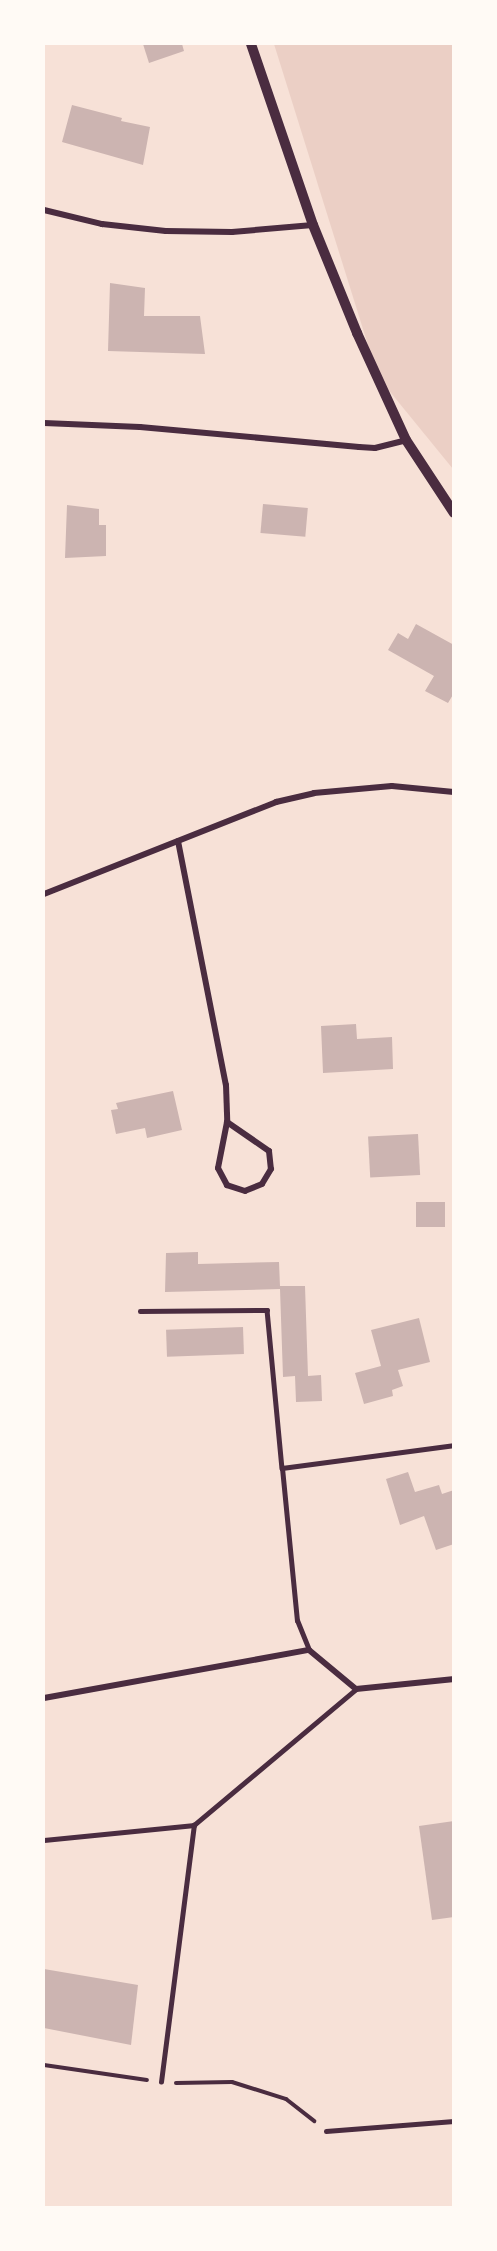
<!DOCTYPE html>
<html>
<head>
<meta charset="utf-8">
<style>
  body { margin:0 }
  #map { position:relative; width:497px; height:2251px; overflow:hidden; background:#f7e1d7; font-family:"Sofia Sans Condensed",sans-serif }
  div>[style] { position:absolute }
  .green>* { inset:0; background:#ebcfc5 }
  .building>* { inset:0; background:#ccb4b1; transform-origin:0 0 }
  .path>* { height:4px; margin:-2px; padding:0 2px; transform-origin:2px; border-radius:2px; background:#4a2c40 }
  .service>* { height:4.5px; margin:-2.25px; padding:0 2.25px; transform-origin:2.25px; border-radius:2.25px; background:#4a2c40 }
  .minor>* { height:6px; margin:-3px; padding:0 3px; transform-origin:3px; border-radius:3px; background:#4a2c40 }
  .tertiary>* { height:10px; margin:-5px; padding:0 5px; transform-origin:5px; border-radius:5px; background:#4a2c40 }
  span { translate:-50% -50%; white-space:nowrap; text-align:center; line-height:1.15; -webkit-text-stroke:6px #fffaf5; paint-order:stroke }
  .frame { position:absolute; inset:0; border:45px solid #fffaf5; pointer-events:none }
</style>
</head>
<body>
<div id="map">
  <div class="green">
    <i style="clip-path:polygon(274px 44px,453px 44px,453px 469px,378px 377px)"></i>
  </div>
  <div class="building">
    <i style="clip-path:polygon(143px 44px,182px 44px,184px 51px,149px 63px)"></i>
    <i style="clip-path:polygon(72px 105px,122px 118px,121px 121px,150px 127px,143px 165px,62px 142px)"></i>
    <i style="clip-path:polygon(110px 283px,145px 288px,144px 316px,200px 316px,205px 354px,108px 351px)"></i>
    <i style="left:263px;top:504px;width:45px;height:29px;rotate:5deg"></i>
    <i style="clip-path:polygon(67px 505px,99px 509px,99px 525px,106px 525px,106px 556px,65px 558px)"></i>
    <i style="clip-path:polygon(416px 624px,454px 645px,454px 693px,448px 703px,425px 691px,434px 676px,388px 650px,398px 633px,408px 639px)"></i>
    <i style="clip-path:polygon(356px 1024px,357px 1039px,392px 1037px,393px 1069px,323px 1073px,321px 1026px)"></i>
    <i style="clip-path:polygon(173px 1091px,182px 1130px,147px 1138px,145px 1128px,116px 1134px,111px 1110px,118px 1109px,116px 1103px)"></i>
    <i style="left:418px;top:1134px;width:41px;height:50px;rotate:87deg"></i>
    <i style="left:416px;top:1202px;width:29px;height:25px"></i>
    <i style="clip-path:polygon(198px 1252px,198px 1264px,279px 1262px,280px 1286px,305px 1286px,308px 1376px,321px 1375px,322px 1401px,296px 1402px,295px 1376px,283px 1377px,280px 1289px,165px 1292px,166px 1253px)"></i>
    <i style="clip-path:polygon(419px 1318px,430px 1362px,398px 1370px,403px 1386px,392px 1390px,393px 1396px,364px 1404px,355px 1373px,381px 1366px,371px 1330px)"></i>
    <i style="left:243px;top:1327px;width:27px;height:77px;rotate:88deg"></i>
    <i style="clip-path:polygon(408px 1472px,415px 1492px,439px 1485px,442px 1494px,454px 1490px,454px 1544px,436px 1550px,424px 1516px,400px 1525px,386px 1479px)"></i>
    <i style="clip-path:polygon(454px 1821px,454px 1917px,432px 1920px,419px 1826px)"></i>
    <i style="clip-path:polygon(44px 1969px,138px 1985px,131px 2045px,44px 2028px)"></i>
  </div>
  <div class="path">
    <i style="left:44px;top:2065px;width:104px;rotate:8.3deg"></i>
    <i style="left:176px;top:2083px;width:56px;rotate:-1deg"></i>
    <i style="left:232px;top:2082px;width:57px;rotate:17.5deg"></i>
    <i style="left:286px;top:2099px;width:36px;rotate:38deg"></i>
  </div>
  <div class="service">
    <i style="left:140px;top:1311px;width:127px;rotate:-0.5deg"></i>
    <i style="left:267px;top:1310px;width:159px;rotate:84.6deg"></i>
    <i style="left:309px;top:1650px;width:31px;rotate:-112deg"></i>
    <i style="left:297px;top:1621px;width:154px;rotate:-95.6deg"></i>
    <i style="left:282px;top:1468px;width:174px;rotate:-7.6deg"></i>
    <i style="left:44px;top:1840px;width:151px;rotate:-5.7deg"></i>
    <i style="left:194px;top:1825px;width:212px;rotate:-40deg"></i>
    <i style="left:161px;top:2082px;width:259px;rotate:-82.7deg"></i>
    <i style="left:326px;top:2131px;width:128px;rotate:-4.5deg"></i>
  </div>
  <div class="minor">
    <i style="left:44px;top:210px;width:60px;rotate:13.6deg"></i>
    <i style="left:102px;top:224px;width:64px;rotate:6.2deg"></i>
    <i style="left:166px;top:231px;width:66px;rotate:0.9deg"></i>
    <i style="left:232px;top:232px;width:81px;rotate:-4.9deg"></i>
    <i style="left:44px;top:423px;width:96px;rotate:2.4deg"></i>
    <i style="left:140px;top:427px;width:220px;rotate:5.2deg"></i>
    <i style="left:359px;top:447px;width:16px;rotate:4deg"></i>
    <i style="left:375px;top:448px;width:32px;rotate:-14deg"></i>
    <i style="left:178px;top:841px;width:249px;rotate:78.9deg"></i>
    <i style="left:226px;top:1085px;width:37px;rotate:88deg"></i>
    <i style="left:44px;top:894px;width:250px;rotate:-21.6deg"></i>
    <i style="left:276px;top:802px;width:39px;rotate:-13deg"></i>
    <i style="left:314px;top:793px;width:78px;rotate:-5.1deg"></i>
    <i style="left:392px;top:786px;width:62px;rotate:5.5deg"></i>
    <i style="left:227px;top:1122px;width:51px;rotate:34.6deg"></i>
    <i style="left:269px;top:1151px;width:18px;rotate:84deg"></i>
    <i style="left:271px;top:1169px;width:17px;rotate:121deg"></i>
    <i style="left:262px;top:1184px;width:18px;rotate:158deg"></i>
    <i style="left:245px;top:1191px;width:19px;rotate:-162deg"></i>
    <i style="left:227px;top:1185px;width:19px;rotate:-118deg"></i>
    <i style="left:218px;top:1168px;width:47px;rotate:-78.9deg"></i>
    <i style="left:44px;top:1698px;width:269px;rotate:-10.3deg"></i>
    <i style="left:309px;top:1650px;width:61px;rotate:39.7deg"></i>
    <i style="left:356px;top:1689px;width:99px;rotate:-5.8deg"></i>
  </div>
  <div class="tertiary">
    <i style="left:251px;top:44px;width:191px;rotate:71.1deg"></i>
    <i style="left:313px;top:225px;width:117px;rotate:67.8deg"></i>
    <i style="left:357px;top:333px;width:118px;rotate:65.4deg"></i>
    <i style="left:406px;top:440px;width:87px;rotate:56.7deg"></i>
  </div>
  <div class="frame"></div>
</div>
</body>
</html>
